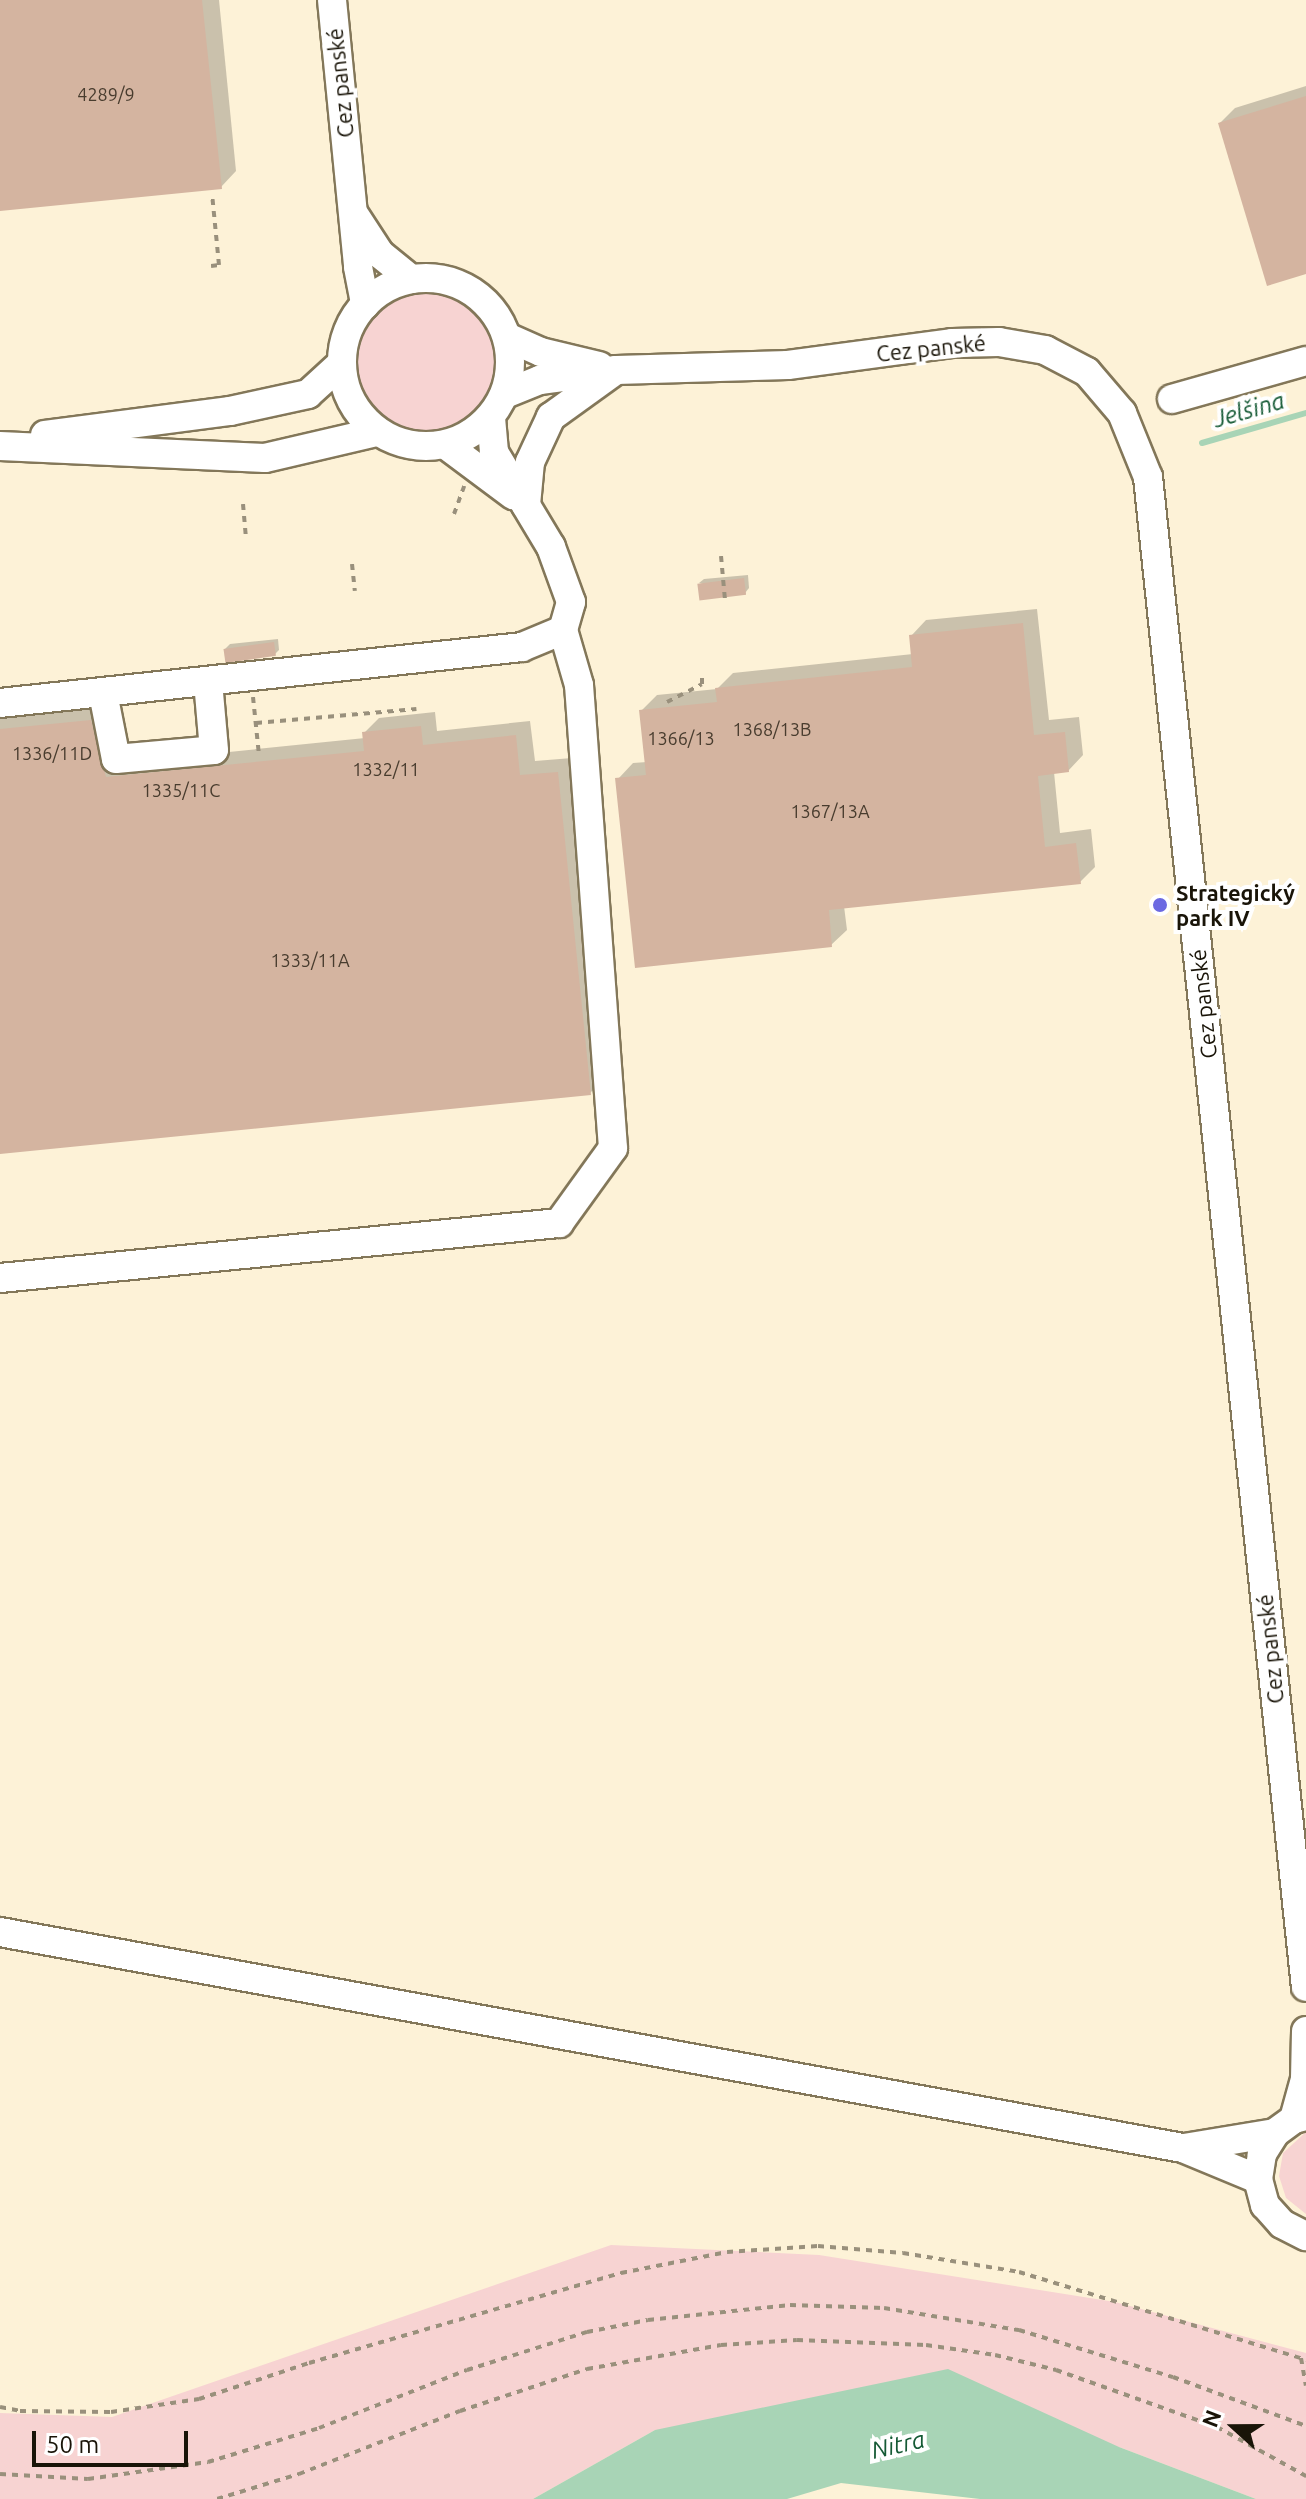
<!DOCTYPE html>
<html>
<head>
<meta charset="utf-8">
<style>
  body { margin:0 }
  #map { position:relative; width:1306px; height:2499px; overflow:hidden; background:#fdf2d7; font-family:Ubuntu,sans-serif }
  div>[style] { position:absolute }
  .green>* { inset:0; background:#f7d3d2 }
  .round { border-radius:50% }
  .water>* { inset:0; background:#a8d4b6 }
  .shadow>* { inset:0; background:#0003 }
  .stream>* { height:6px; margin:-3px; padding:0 3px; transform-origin:3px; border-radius:3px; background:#a8d4b6 }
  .building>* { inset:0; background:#d4b4a0; transform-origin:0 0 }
  .path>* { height:4px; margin-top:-2px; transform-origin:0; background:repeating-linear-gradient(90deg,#99907c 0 6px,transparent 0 12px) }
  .roads { filter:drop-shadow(2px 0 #837759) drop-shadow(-2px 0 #837759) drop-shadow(0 2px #837759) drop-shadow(0 -2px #837759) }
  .minor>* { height:28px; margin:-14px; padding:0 14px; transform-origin:14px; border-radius:14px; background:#fff }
  .minor>.ring { margin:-14px; padding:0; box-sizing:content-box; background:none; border:28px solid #fff; border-radius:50% }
  .dots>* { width:22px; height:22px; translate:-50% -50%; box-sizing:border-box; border:4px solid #fff; border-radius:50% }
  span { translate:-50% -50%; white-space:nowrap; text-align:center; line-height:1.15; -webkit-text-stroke:8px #fff; paint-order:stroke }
  .number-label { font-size:18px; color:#483c2e }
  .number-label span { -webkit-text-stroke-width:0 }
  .street-label { font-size:22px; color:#191408 }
  .poi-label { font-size:22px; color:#191408; font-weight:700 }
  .left { translate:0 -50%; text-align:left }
  .water-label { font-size:24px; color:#155a35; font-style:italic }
  .north { position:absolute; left:1194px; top:2387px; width:80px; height:80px; -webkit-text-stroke:6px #fff; paint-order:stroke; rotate:291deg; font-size:22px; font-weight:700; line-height:32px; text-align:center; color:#191408 }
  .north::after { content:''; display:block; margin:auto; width:28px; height:36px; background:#191408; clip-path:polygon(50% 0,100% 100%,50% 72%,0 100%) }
  .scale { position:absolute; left:32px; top:2431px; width:156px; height:36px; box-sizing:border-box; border:4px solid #191408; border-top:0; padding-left:10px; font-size:24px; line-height:28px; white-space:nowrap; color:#191408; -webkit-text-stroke:6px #fff; paint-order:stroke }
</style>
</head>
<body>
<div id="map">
  <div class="green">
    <i class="round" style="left:355px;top:292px;width:142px;height:142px"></i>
    <i style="clip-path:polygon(1306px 2132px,1306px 2214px,1286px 2198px,1279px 2176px,1283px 2153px)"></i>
    <i style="clip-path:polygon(611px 2245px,819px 2255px,1115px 2302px,1306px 2353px,1306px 2499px,1256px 2499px,1119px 2447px,655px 2430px,533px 2499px,0 2499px,0 2413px,112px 2417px)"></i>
  </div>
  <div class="water">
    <i style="clip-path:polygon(948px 2369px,1119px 2447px,1256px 2499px,980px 2499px,841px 2483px,787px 2499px,533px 2499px,655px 2430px)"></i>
  </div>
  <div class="shadow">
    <i style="clip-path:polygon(0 0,219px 0,236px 171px,221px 187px,0 209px)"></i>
    <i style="clip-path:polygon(1306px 86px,1306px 272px,1220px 123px,1235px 108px)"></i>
    <i style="clip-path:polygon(748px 575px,749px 588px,745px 593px,699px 583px,704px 579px)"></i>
    <i style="clip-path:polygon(1037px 609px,1049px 720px,1079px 717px,1083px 755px,1068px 771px,1054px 772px,1060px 833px,1091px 829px,1095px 867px,1080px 882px,844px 906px,847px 930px,831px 945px,618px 779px,633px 763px,647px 762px,642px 710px,657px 695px,717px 689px,733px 673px,913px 654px,911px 636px,926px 620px)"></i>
    <i style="clip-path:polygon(278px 639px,279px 650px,275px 654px,225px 649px,230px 644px)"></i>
    <i style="clip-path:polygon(106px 706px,121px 763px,365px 738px,364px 733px,379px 718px,435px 712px,437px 731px,530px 721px,535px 761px,572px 758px,605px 1078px,590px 1093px,0 1152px,0 717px)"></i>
  </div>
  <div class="stream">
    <i style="left:1202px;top:443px;width:108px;rotate:-16.1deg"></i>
  </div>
  <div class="building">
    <i style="clip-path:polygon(0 0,202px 0,222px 189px,0 211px)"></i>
    <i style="clip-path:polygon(1306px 96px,1306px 274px,1267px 286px,1218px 123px)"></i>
    <i style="left:744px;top:578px;width:17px;height:47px;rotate:83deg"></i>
    <i style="clip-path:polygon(1023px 623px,1034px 735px,1065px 732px,1069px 772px,1038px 776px,1045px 847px,1076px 843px,1081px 884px,829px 910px,832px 947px,635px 968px,615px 778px,646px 775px,639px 710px,717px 702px,715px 688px,912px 667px,909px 635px)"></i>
    <i style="left:274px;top:642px;width:14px;height:51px;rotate:82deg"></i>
    <i style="clip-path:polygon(91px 720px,106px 777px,364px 751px,362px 732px,421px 726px,423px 745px,516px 735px,520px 775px,558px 772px,591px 1095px,0 1154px,0 729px)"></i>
  </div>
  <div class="path">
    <i style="left:211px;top:266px;width:8px;rotate:-7deg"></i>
    <i style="left:219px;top:265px;width:72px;rotate:-95.6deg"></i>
    <i style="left:243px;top:504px;width:32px;rotate:85deg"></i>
    <i style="left:454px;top:514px;width:30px;rotate:-70deg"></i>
    <i style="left:721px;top:556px;width:44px;rotate:84.8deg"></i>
    <i style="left:352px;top:564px;width:27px;rotate:84deg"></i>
    <i style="left:253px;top:697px;width:58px;rotate:84.1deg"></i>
    <i style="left:667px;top:702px;width:39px;rotate:-27deg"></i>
    <i style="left:702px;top:684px;width:12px;rotate:-90deg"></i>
    <i style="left:256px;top:723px;width:161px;rotate:-5deg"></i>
    <i style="left:1301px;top:2358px;width:28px;rotate:80deg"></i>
    <i style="left:0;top:2407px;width:20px;rotate:11deg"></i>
    <i style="left:20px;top:2411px;width:91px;rotate:0.6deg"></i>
    <i style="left:111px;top:2412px;width:89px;rotate:-8.4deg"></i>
    <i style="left:199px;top:2399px;width:116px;rotate:-18.1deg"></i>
    <i style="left:309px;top:2363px;width:325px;rotate:-16.1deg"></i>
    <i style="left:621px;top:2273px;width:108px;rotate:-11.2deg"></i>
    <i style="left:727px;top:2252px;width:91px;rotate:-3.8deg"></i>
    <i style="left:818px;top:2246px;width:85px;rotate:4.7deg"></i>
    <i style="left:903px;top:2253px;width:118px;rotate:9.3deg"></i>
    <i style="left:1019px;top:2272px;width:300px;rotate:17deg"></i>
    <i style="left:0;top:2474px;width:88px;rotate:3.3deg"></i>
    <i style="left:88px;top:2479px;width:121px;rotate:-8.1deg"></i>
    <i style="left:208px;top:2462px;width:116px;rotate:-17deg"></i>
    <i style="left:319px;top:2428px;width:159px;rotate:-21.4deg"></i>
    <i style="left:467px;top:2370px;width:126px;rotate:-17.6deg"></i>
    <i style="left:587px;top:2332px;width:62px;rotate:-11.1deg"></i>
    <i style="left:648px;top:2320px;width:143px;rotate:-6deg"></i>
    <i style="left:790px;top:2305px;width:94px;rotate:1.8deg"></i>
    <i style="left:884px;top:2308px;width:137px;rotate:9.3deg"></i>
    <i style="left:1019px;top:2330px;width:161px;rotate:17deg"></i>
    <i style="left:1173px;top:2377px;width:142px;rotate:20.2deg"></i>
    <i style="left:217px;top:2499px;width:86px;rotate:-17deg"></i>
    <i style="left:299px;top:2474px;width:173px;rotate:-21.4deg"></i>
    <i style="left:460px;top:2411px;width:134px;rotate:-18.3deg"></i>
    <i style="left:587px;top:2369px;width:136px;rotate:-10.2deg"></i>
    <i style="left:721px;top:2345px;width:76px;rotate:-3.8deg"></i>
    <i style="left:797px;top:2340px;width:129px;rotate:2.2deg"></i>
    <i style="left:926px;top:2345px;width:70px;rotate:8.2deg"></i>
    <i style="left:995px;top:2355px;width:63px;rotate:13.8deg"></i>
    <i style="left:1056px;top:2370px;width:171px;rotate:19.5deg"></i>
    <i style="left:1217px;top:2427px;width:102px;rotate:28.8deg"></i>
  </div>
  <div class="roads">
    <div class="minor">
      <i style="left:332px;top:0;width:268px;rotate:84.4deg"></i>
      <i style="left:358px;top:267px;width:38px;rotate:79deg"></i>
      <i style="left:356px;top:217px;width:44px;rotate:57deg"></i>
      <i style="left:380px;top:254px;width:40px;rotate:39deg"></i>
      <i class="ring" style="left:342px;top:278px;width:140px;height:140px"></i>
      <i style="left:507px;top:337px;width:37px;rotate:24deg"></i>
      <i style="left:541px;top:352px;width:60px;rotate:13.6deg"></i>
      <i style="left:505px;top:394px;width:38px;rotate:-22deg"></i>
      <i style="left:540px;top:380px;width:77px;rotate:-7.5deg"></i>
      <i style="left:616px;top:370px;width:172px;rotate:-1.7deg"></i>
      <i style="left:788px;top:365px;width:165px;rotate:-7.6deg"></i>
      <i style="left:952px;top:343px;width:47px;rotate:-1.2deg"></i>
      <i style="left:999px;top:342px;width:47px;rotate:9.9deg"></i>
      <i style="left:1045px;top:350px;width:47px;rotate:27.6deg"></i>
      <i style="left:1087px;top:372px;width:54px;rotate:49.5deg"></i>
      <i style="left:1122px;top:413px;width:69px;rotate:67.9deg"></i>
      <i style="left:1148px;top:477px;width:1518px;rotate:84.03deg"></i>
      <i style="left:1172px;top:399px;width:139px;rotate:-15.8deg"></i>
      <i style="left:45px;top:435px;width:187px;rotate:-7.4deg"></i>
      <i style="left:230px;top:411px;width:80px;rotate:-12.3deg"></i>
      <i style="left:308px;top:394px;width:45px;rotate:-42.3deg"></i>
      <i style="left:446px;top:445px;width:84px;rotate:36.7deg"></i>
      <i style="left:0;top:446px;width:265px;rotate:2.6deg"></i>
      <i style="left:265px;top:458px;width:115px;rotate:-13.1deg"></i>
      <i style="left:526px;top:505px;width:43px;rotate:-84.7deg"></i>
      <i style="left:530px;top:462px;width:50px;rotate:-65deg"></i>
      <i style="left:551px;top:417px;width:75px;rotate:-35.8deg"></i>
      <i style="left:103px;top:693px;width:67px;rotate:78.9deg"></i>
      <i style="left:116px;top:759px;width:98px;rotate:-5.2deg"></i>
      <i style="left:214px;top:750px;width:68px;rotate:-95deg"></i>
      <i style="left:0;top:703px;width:525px;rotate:-6.12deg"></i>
      <i style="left:522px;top:647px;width:44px;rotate:-22.5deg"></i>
      <i style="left:0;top:1278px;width:562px;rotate:-5.62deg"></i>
      <i style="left:559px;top:1223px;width:92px;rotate:-54.2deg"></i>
      <i style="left:613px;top:1148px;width:464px;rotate:-94.2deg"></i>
      <i style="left:579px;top:685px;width:57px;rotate:-106.2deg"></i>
      <i style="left:563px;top:630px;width:29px;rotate:-74deg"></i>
      <i style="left:571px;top:602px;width:59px;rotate:-110deg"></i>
      <i style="left:551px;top:547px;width:111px;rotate:-121deg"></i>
      <i style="left:494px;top:452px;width:35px;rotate:-95deg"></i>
      <i style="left:0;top:1932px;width:1203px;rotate:10.35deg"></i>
      <i style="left:1183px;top:2148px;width:81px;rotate:22.5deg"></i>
      <i style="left:1306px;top:2116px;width:12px;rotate:166deg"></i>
      <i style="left:1294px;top:2119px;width:24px;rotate:144deg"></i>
      <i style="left:1275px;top:2133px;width:25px;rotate:122deg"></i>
      <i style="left:1262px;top:2154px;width:25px;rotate:99deg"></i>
      <i style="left:1258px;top:2179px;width:27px;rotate:75deg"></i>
      <i style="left:1265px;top:2205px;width:25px;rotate:48deg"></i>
      <i style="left:1282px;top:2224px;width:27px;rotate:27deg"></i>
      <i style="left:1294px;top:2119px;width:41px;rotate:-74.6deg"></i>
      <i style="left:1305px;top:2079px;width:48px;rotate:-88.8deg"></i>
      <i style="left:1184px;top:2148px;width:92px;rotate:-9.4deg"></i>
    </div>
  </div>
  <div class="dots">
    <i style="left:1160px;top:905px;background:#6b69e2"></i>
  </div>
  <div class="number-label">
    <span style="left:106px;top:94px">4289/9</span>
    <span style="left:772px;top:729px">1368/13B</span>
    <span style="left:681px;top:738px">1366/13</span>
    <span style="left:52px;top:753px">1336/11D</span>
    <span style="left:386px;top:769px">1332/11</span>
    <span style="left:181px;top:790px">1335/11C</span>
    <span style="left:830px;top:811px">1367/13A</span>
    <span style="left:310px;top:960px">1333/11A</span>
  </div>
  <div class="street-label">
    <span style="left:340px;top:83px;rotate:-96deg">Cez panské</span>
    <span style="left:931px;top:348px;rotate:-6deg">Cez panské</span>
    <span style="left:1203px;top:1004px;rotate:-96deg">Cez panské</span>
    <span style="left:1270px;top:1649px;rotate:-96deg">Cez panské</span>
  </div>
  <div class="poi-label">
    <span class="left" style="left:1176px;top:905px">Strategický<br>park IV</span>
  </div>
  <div class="water-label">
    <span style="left:1249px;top:410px;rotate:-16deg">Jelšina</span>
    <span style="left:898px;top:2445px;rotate:-13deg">Nitra</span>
  </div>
  <div class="north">N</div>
  <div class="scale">50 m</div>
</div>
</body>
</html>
